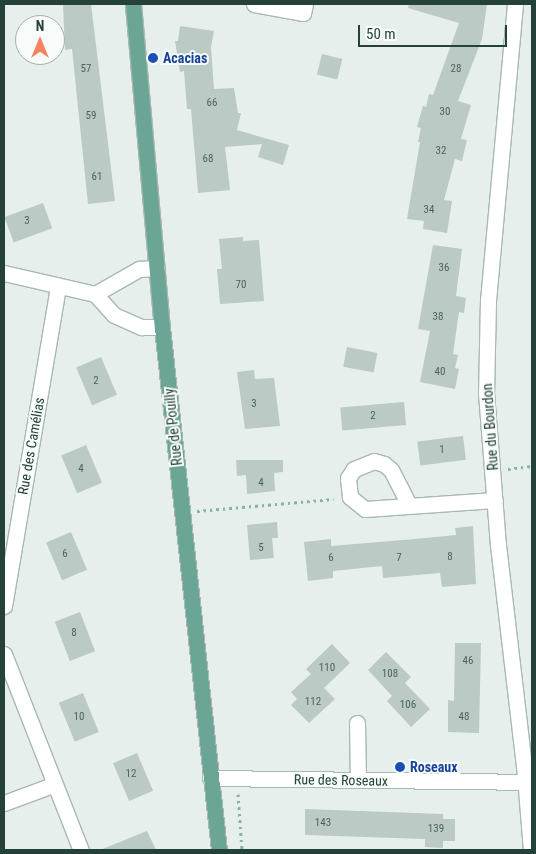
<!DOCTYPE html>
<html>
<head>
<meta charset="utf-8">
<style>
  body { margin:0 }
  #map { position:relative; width:536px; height:854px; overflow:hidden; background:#e6efeb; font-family:"Roboto Condensed",sans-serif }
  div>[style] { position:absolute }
  .building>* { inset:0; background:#bbcac4; transform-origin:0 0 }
  .path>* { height:3px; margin-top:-1.5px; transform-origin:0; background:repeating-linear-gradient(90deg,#86b3a5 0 2.5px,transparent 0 6.5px) }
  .roads { filter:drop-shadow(1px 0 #a8b8b2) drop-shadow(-1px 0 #a8b8b2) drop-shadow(0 1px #a8b8b2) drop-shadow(0 -1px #a8b8b2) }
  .minor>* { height:15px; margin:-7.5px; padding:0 7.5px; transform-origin:7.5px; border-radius:7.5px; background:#fff }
  .major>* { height:15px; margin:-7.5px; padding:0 7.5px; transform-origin:7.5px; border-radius:7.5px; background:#6aa596 }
  .dots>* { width:14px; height:14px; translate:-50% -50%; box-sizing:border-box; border:2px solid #f7fbf9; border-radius:50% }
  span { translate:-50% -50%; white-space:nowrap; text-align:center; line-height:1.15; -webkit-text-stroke:4px #f7fbf9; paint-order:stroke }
  .number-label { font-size:11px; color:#4a645c }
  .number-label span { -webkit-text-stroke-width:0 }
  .transit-label { font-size:14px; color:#164399; font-weight:700 }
  .left { translate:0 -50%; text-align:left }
  .street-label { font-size:14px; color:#24423a }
  .frame { position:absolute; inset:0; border:5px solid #24423a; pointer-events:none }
  .north { position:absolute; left:15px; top:15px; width:50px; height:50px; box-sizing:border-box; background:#f7fbf9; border:1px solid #a3b1ad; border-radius:50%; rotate:0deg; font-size:14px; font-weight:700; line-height:20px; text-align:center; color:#24423a }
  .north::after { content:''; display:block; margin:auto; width:18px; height:22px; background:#f4845f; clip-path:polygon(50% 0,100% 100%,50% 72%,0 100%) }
  .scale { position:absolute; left:358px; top:25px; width:149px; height:22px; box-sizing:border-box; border:2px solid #24423a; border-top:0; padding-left:6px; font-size:15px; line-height:18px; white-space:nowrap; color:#24423a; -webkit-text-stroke:4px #f7fbf9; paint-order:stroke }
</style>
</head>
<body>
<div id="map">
  <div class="building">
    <i style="clip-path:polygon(63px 4px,91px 4px,115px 201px,88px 204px,72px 49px,65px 50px)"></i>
    <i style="clip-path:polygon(409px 4px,487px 4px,482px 39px,458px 101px,471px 105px,461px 139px,467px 140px,462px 161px,455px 159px,444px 200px,452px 201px,447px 233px,423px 229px,424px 221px,407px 219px,420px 142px,418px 142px,421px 128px,417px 127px,423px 106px,426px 107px,429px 94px,433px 95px,459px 23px,408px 8px)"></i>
    <i style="clip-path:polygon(180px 26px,214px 31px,211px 47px,214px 89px,234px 88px,238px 113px,241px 113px,237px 130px,289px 145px,283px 165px,258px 157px,262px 144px,225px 147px,230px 190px,198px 193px,191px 109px,187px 109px,184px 71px,180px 72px,175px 41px,178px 41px)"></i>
    <i style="left:322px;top:54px;width:21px;height:21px;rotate:14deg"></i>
    <i style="left:43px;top:203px;width:27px;height:41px;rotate:70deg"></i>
    <i style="clip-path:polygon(243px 237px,243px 241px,259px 240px,264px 301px,220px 304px,217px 269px,222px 269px,219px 239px)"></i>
    <i style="clip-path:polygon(433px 245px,462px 249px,456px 296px,466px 298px,464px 313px,459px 312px,453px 354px,458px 355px,455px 368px,459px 369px,455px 389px,420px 382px,430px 331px,418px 329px)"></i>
    <i style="left:347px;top:347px;width:31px;height:20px;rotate:11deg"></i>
    <i style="left:101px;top:357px;width:41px;height:27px;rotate:67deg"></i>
    <i style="clip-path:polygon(254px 370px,255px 379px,274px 378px,280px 426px,245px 429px,237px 372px)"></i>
    <i style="left:404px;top:402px;width:23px;height:64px;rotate:85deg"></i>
    <i style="left:463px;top:436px;width:24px;height:46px;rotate:83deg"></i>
    <i style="left:86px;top:445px;width:41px;height:27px;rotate:67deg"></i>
    <i style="clip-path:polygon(236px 460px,283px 460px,283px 472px,274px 473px,275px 491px,247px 494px,246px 475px,237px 476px)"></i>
    <i style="clip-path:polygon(277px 522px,278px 538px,272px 538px,274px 558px,250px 560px,247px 525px)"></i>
    <i style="clip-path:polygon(473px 526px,476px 584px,442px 587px,440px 573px,383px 578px,382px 566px,333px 571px,333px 578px,308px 581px,304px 542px,331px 539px,331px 546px,415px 539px,456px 535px,455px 528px)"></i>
    <i style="left:71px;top:532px;width:41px;height:27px;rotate:67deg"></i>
    <i style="left:80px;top:612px;width:42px;height:27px;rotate:69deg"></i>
    <i style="clip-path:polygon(455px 643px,481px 643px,479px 733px,448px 732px,448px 700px,454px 701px)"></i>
    <i style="clip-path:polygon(332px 644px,350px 663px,324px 688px,335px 699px,309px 723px,291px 705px,297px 699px,291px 692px,311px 674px,306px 669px)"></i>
    <i style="clip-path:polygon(386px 652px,411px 677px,405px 683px,430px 709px,411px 727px,387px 701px,392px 696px,368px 670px)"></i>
    <i style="left:83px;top:693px;width:42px;height:26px;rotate:68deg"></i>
    <i style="left:137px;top:753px;width:41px;height:26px;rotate:67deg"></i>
    <i style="clip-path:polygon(305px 809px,443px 814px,443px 819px,455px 819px,455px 841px,443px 841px,443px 848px,425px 847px,425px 839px,305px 835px)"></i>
    <i style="clip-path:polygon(147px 831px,156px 850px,100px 850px)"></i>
  </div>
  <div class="path">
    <i style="left:508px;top:469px;width:24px;rotate:-7deg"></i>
    <i style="left:197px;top:511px;width:137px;rotate:-5deg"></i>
    <i style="left:238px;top:794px;width:56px;rotate:85.9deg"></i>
  </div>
  <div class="roads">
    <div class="minor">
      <i style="left:254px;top:4px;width:50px;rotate:10.4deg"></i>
      <i style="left:303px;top:13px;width:9px;rotate:-77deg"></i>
      <i style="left:515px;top:4px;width:297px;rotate:95.2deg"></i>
      <i style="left:488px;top:300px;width:93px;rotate:91.2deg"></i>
      <i style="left:486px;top:393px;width:152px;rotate:85.5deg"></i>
      <i style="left:498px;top:545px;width:222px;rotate:83.3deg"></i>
      <i style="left:524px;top:765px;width:85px;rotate:85.3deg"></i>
      <i style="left:4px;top:273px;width:93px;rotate:13deg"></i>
      <i style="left:95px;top:294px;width:28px;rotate:48deg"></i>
      <i style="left:114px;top:315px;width:30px;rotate:24deg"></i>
      <i style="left:141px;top:327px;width:21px"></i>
      <i style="left:95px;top:294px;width:51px;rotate:-29.6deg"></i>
      <i style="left:139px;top:269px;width:18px;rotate:-3deg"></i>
      <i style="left:409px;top:505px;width:39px;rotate:-117deg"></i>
      <i style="left:391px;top:470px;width:9px;rotate:-139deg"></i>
      <i style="left:384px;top:464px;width:10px;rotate:-163deg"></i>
      <i style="left:374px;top:461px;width:22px;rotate:158deg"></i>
      <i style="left:354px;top:469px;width:11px;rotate:124deg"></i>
      <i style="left:348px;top:478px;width:19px;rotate:84deg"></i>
      <i style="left:350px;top:497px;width:19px;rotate:39deg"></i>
      <i style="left:365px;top:509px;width:130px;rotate:-4deg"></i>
      <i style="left:4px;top:606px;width:325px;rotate:-80.4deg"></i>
      <i style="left:4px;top:654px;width:211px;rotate:68.6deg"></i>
      <i style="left:357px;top:723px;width:57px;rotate:89deg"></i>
      <i style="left:210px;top:778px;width:322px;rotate:0.7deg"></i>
      <i style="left:4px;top:803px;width:54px;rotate:-20.4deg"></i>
    </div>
    <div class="major">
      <i style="left:133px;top:4px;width:324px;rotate:84.9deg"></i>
      <i style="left:162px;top:327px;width:526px;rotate:83.78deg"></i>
    </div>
  </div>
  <div class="dots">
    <i style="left:153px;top:58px;background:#1a4fb4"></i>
    <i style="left:400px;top:767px;background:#1a4fb4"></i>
  </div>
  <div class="number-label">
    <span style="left:86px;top:69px">57</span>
    <span style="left:456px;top:69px">28</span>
    <span style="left:212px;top:103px">66</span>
    <span style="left:445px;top:112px">30</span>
    <span style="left:91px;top:116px">59</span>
    <span style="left:441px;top:151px">32</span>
    <span style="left:208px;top:159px">68</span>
    <span style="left:97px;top:177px">61</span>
    <span style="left:429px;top:210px">34</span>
    <span style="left:27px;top:221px">3</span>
    <span style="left:444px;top:268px">36</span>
    <span style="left:241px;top:285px">70</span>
    <span style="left:438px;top:317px">38</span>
    <span style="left:440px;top:372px">40</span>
    <span style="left:96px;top:381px">2</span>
    <span style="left:254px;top:404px">3</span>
    <span style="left:373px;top:416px">2</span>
    <span style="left:442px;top:450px">1</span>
    <span style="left:81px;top:469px">4</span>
    <span style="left:261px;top:483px">4</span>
    <span style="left:261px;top:548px">5</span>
    <span style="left:65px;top:554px">6</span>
    <span style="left:450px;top:557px">8</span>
    <span style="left:331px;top:558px">6</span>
    <span style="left:399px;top:558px">7</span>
    <span style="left:74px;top:633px">8</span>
    <span style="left:468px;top:661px">46</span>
    <span style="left:327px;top:668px">110</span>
    <span style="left:390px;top:674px">108</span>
    <span style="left:313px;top:702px">112</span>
    <span style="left:408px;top:705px">106</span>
    <span style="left:79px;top:717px">10</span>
    <span style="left:464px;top:717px">48</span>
    <span style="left:131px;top:774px">12</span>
    <span style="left:323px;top:823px">143</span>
    <span style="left:436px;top:829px">139</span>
  </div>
  <div class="transit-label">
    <span class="left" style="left:163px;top:58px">Acacias</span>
    <span class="left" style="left:410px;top:767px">Roseaux</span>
  </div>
  <div class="street-label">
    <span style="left:173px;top:427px;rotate:-96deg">Rue de Pouilly</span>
    <span style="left:490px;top:427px;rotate:-94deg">Rue du Bourdon</span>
    <span style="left:31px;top:446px;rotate:-80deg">Rue des Camélias</span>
    <span style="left:341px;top:780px;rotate:1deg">Rue des Roseaux</span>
  </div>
  <div class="frame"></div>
  <div class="north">N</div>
  <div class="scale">50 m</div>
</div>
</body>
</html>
